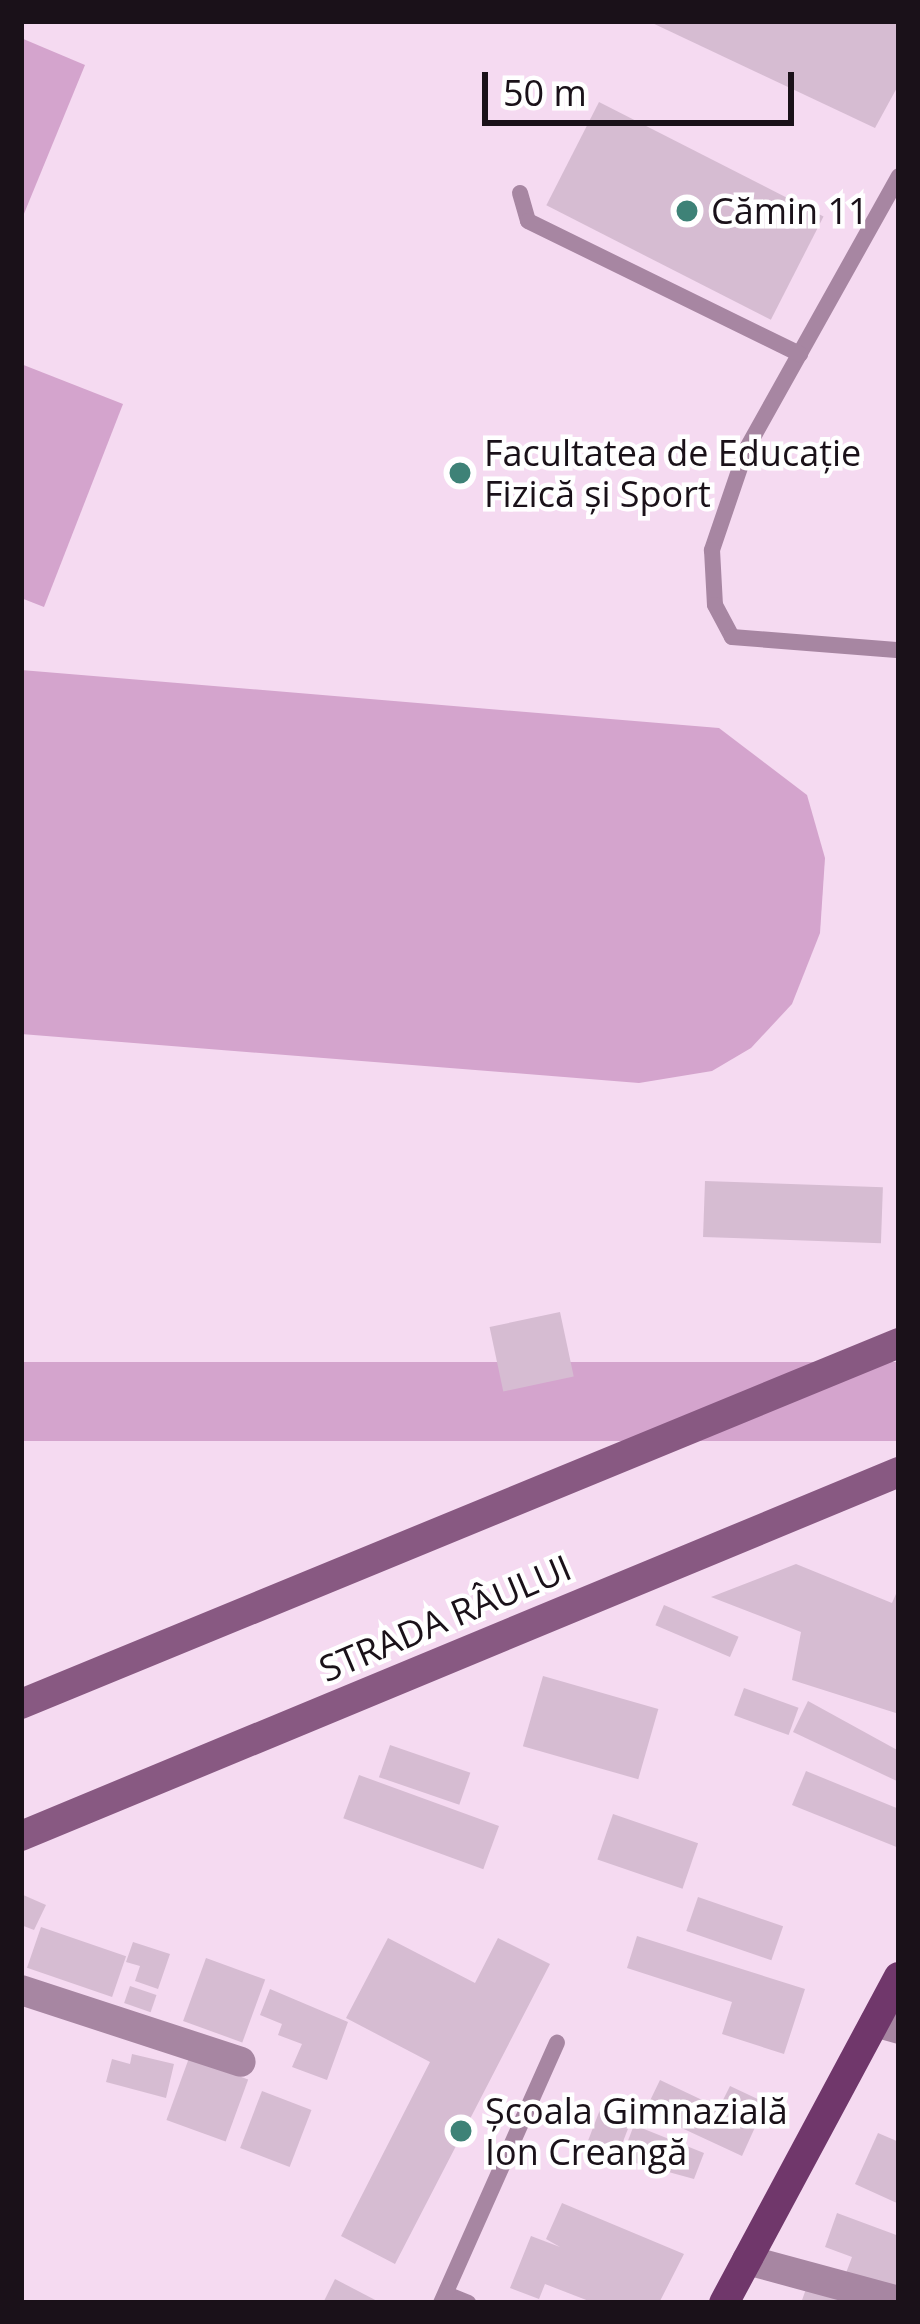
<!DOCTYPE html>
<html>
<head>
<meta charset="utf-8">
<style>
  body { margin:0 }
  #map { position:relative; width:920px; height:2324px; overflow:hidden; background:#f5daf1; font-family:"Open Sans",sans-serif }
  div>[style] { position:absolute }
  .green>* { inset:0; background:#d4a4cd; transform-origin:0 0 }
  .building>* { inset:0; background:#d6bcd2; transform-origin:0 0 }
  .lane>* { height:16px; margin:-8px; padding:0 8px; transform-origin:8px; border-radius:8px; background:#a786a2 }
  .street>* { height:30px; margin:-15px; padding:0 15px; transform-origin:15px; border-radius:15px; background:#a786a2 }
  .secondary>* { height:30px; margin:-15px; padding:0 15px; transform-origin:15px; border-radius:15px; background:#885982 }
  .primary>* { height:30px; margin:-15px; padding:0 15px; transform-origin:15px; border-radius:15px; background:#70376b }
  .dots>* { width:33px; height:33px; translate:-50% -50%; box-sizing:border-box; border:6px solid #fff; border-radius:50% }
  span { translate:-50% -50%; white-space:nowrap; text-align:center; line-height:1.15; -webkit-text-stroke:9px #fff; paint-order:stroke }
  .poi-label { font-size:36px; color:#1a1119 }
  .left { translate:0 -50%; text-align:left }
  .street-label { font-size:36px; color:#1a1119 }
  .frame { position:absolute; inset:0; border:24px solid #1a1119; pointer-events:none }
  .scale { position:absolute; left:482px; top:72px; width:312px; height:54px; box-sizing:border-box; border:6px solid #1a1119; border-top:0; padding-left:15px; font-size:36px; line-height:42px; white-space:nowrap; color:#1a1119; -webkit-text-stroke:9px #fff; paint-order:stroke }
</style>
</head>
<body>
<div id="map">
  <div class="green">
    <i style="clip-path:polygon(21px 38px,85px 65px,21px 221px)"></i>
    <i style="clip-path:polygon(21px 364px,123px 404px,44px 607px,21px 598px)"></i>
    <i style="clip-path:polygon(21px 670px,719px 728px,807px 795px,825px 858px,820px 933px,792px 1004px,751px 1048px,712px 1071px,639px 1083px,21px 1034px)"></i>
    <i style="left:899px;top:1362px;width:79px;height:952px;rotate:90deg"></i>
  </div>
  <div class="building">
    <i style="clip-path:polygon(648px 21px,899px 21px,899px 84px,875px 128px)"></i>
    <i style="left:599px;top:102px;width:252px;height:116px;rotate:27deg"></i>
    <i style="left:705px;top:1181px;width:178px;height:56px;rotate:2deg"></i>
    <i style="left:560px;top:1312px;width:66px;height:72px;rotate:78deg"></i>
    <i style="clip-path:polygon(796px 1564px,892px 1603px,899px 1587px,899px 1714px,792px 1680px,801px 1632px,711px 1597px)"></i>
    <i style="left:664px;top:1605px;width:81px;height:22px;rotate:23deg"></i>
    <i style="left:543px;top:1676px;width:120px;height:73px;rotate:16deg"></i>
    <i style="left:744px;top:1688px;width:58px;height:29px;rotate:20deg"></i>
    <i style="clip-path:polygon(808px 1701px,899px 1751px,899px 1782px,793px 1732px)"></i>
    <i style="left:390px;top:1745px;width:85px;height:34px;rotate:19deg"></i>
    <i style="clip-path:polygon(806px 1771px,899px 1809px,899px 1848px,792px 1805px)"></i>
    <i style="left:359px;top:1775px;width:149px;height:46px;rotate:20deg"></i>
    <i style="left:613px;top:1814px;width:90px;height:48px;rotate:19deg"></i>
    <i style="clip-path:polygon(21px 1894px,46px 1905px,34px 1930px,21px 1925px)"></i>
    <i style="left:698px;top:1897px;width:90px;height:36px;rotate:19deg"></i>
    <i style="left:41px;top:1927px;width:90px;height:43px;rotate:19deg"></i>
    <i style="clip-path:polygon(637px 1936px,805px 1989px,784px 2054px,722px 2034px,732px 2002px,627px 1968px)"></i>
    <i style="clip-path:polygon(388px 1938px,475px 1983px,498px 1938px,550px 1964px,395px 2264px,341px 2236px,430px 2062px,346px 2018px)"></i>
    <i style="clip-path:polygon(133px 1942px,170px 1954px,158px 1989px,135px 1981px,140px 1966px,126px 1962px)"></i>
    <i style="left:206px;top:1958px;width:63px;height:67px;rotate:20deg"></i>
    <i style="left:130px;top:1986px;width:28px;height:18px;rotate:19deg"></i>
    <i style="clip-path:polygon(270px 1989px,348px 2022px,327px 2080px,292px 2067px,302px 2044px,278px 2035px,282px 2024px,260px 2015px)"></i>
    <i style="clip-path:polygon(132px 2054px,174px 2064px,166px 2098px,106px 2082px,112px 2059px,130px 2064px)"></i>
    <i style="left:189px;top:2058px;width:63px;height:66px;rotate:20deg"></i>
    <i style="clip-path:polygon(660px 2080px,719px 2108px,730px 2086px,766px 2103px,742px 2156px,645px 2111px)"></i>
    <i style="left:262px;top:2091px;width:53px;height:61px;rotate:21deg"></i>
    <i style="left:601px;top:2107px;width:33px;height:41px;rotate:21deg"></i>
    <i style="clip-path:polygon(634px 2125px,704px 2153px,694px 2179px,621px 2159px)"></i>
    <i style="clip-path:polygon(878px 2133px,899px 2142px,899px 2204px,855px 2184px)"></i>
    <i style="clip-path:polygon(562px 2203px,684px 2254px,659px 2303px,594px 2303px,545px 2284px,539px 2299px,510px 2288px,531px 2236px,560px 2247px,546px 2239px)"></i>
    <i style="clip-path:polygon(837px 2213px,899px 2236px,899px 2292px,846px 2273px,852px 2257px,825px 2247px)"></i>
    <i style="clip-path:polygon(335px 2279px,381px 2303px,323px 2303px)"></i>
    <i style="clip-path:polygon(806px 2289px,849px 2303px,801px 2303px)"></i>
  </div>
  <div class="lane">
    <i style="left:899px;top:176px;width:314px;rotate:119.2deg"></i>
    <i style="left:746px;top:450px;width:106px;rotate:108.8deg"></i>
    <i style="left:712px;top:550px;width:55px;rotate:86.9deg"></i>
    <i style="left:715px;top:605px;width:36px;rotate:62deg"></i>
    <i style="left:732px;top:637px;width:168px;rotate:4.5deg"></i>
    <i style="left:520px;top:193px;width:29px;rotate:74deg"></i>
    <i style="left:528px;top:221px;width:303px;rotate:26.1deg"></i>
    <i style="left:446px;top:2294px;width:24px;rotate:22deg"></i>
    <i style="left:441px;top:2303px;width:285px;rotate:-66deg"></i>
  </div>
  <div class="street">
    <i style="left:21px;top:1990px;width:231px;rotate:18.1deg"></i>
    <i style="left:875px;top:2022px;width:25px;rotate:16deg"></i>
    <i style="left:747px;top:2260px;width:157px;rotate:15.1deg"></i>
  </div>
  <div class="secondary">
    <i style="left:21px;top:1704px;width:949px;rotate:-22.35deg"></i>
    <i style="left:21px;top:1836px;width:950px;rotate:-22.52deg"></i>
  </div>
  <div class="primary">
    <i style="left:724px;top:2303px;width:370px;rotate:-61.8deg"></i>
  </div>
  <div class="dots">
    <i style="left:687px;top:211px;background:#3e8277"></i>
    <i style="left:460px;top:473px;background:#3e8277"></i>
    <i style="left:461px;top:2131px;background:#3e8277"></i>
  </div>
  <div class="poi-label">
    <span class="left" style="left:711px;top:211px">Cămin 11</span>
    <span class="left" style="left:484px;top:473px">Facultatea de Educație<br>Fizică și Sport</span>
    <span class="left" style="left:485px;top:2131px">Școala Gimnazială<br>Ion Creangă</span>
  </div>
  <div class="street-label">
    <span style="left:445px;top:1618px;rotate:-23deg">STRADA RÂULUI</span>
  </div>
  <div class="frame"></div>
  <div class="scale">50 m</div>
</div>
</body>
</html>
